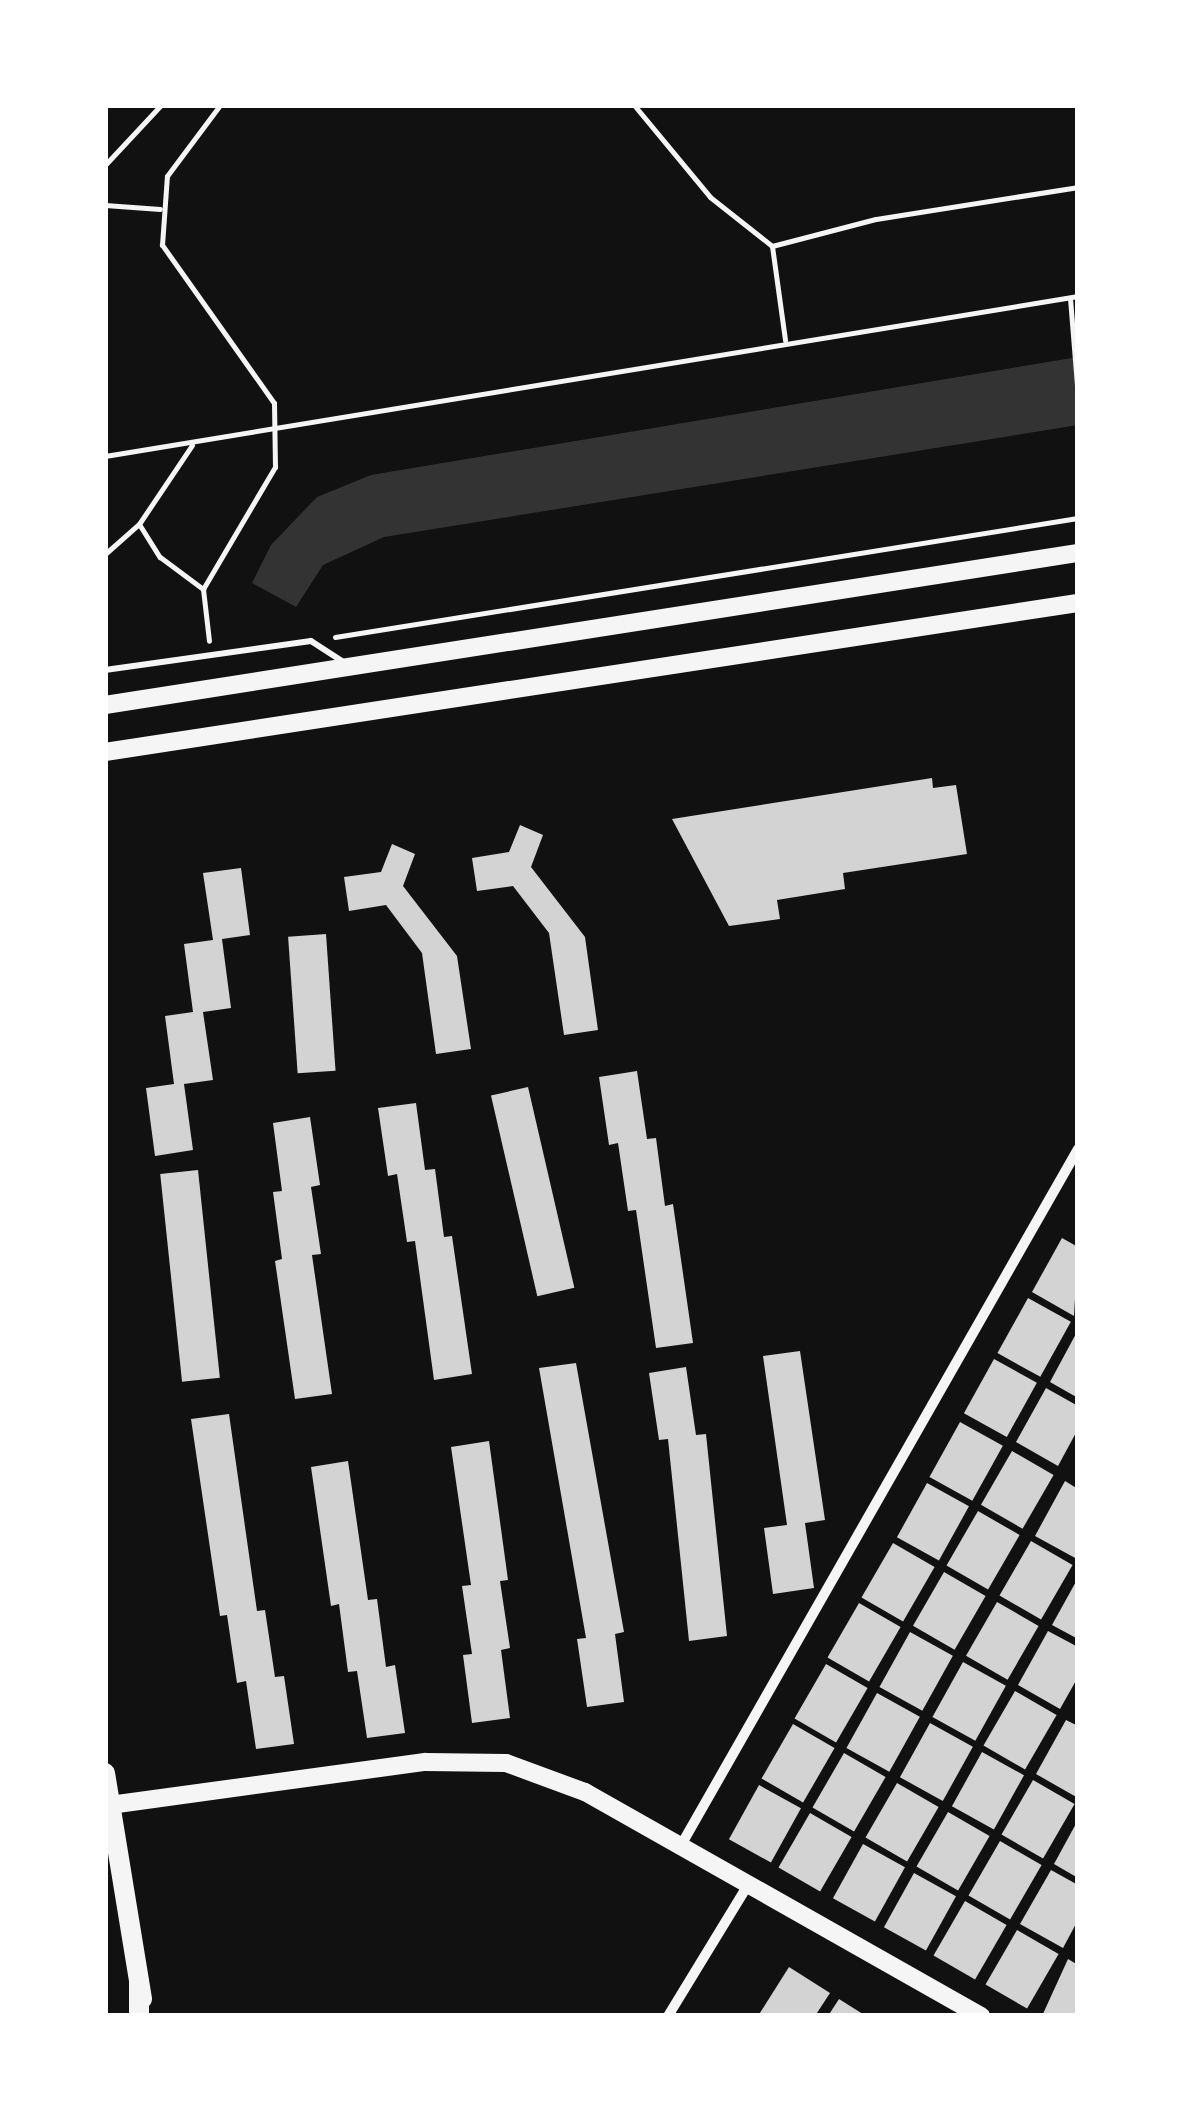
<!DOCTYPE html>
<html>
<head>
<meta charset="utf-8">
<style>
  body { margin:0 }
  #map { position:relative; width:1183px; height:2121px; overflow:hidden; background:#111; font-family:Jost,sans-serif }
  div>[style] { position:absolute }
  .water>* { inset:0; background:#333 }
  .building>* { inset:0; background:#d3d3d3; transform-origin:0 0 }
  .path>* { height:5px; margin:-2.5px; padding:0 2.5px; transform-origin:2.5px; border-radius:2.5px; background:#f5f5f5 }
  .service>* { height:6px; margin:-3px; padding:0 3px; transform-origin:3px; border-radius:3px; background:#f5f5f5 }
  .minor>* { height:10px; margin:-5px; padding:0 5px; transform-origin:5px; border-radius:5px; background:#f5f5f5 }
  .secondary>* { height:18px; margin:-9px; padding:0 9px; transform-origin:9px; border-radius:9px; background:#f5f5f5 }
  .primary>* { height:20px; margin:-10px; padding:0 10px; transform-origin:10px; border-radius:10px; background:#f5f5f5 }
  .trunk>* { height:20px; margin:-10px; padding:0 10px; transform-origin:10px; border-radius:10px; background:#f5f5f5 }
  span { translate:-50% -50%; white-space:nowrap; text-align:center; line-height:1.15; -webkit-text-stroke:8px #fff; paint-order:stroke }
  .frame { position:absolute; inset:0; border:108px solid #fff; pointer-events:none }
</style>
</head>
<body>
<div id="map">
  <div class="water">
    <i style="clip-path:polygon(1078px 357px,1078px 425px,384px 537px,323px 565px,296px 607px,252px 583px,271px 545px,317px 497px,371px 475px)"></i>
  </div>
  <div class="building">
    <i style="clip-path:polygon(932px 778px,933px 788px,956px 785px,967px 854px,843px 873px,845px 889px,777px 900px,780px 919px,729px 926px,672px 819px)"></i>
    <i style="clip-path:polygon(520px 825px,543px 835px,531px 867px,585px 937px,598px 1030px,564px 1035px,549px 933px,513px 886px,477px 891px,472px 858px,509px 852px)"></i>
    <i style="clip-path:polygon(392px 844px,415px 854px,403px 886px,457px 956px,471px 1049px,436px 1054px,422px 953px,386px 905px,349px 911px,344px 877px,381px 872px)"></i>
    <i style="clip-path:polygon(241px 868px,250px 935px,222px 939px,231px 1008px,203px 1012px,213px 1080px,184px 1084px,193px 1150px,155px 1156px,146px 1088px,174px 1084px,165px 1016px,193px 1012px,184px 944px,213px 940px,203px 873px)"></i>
    <i style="left:326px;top:934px;width:137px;height:38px;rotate:86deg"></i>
    <i style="clip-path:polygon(637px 1071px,647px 1139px,656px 1138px,665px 1206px,673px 1204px,693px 1343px,656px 1348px,636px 1210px,628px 1211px,618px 1143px,609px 1145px,599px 1077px)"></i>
    <i style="left:528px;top:1087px;width:206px;height:38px;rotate:77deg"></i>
    <i style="clip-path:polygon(416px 1103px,425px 1170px,435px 1169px,444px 1237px,452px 1236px,472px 1374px,434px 1380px,415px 1241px,407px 1242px,397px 1174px,388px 1176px,378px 1108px)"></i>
    <i style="clip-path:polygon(310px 1117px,320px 1185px,311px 1187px,321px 1254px,312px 1255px,332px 1394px,295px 1399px,275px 1261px,282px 1259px,273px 1192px,282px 1191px,273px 1123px)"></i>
    <i style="left:198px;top:1170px;width:209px;height:38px;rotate:84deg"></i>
    <i style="clip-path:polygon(1062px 1238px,1078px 1247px,1074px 1316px,1032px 1292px)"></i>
    <i style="left:1028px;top:1298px;width:49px;height:63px;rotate:29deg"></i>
    <i style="clip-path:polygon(1078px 1330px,1078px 1398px,1050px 1382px)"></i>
    <i style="clip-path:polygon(800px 1351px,825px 1520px,805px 1523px,814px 1588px,773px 1594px,764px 1528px,787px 1525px,763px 1356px)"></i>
    <i style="left:994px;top:1359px;width:49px;height:62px;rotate:29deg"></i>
    <i style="clip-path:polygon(576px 1363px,624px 1632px,615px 1634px,624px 1702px,587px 1707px,577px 1639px,586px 1638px,539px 1368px)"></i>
    <i style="clip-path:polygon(686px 1367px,696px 1435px,706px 1434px,727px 1636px,689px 1641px,668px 1439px,659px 1440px,649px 1373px)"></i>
    <i style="clip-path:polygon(1046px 1388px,1078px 1406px,1078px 1429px,1058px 1466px,1016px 1442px)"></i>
    <i style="clip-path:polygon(229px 1414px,257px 1611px,265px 1610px,275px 1677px,284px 1676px,294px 1744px,256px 1749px,246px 1681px,237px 1683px,227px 1615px,220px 1616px,191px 1419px)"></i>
    <i style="left:960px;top:1422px;width:49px;height:63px;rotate:29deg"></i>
    <i style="clip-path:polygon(489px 1441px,508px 1580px,500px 1581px,510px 1648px,501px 1650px,510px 1718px,472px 1723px,463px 1655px,472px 1654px,462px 1586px,471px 1585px,451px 1447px)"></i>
    <i style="left:1012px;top:1451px;width:48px;height:62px;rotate:30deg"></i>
    <i style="clip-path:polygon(348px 1461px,368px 1600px,377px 1599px,386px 1667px,395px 1665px,405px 1733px,367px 1738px,357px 1671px,348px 1672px,339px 1604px,331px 1606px,311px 1467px)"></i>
    <i style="clip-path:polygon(1065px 1481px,1078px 1489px,1077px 1559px,1035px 1536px)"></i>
    <i style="left:927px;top:1483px;width:48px;height:62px;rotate:29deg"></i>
    <i style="left:978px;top:1511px;width:48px;height:63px;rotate:30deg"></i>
    <i style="left:1031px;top:1541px;width:48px;height:63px;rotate:30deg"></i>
    <i style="left:893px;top:1543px;width:48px;height:63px;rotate:30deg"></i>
    <i style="left:944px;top:1572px;width:48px;height:62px;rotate:30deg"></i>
    <i style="clip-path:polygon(1078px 1578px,1078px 1639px,1052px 1625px)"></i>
    <i style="left:997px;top:1602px;width:48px;height:62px;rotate:30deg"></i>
    <i style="left:859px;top:1603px;width:48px;height:63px;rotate:30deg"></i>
    <i style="clip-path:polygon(1048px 1631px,1078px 1647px,1078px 1677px,1060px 1709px,1018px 1685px)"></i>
    <i style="left:910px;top:1632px;width:49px;height:63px;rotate:29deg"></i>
    <i style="left:963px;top:1662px;width:49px;height:63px;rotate:29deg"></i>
    <i style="left:826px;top:1664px;width:48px;height:63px;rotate:30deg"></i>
    <i style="left:1015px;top:1691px;width:48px;height:63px;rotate:30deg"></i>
    <i style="left:877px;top:1693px;width:49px;height:63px;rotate:29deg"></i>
    <i style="clip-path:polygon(1066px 1720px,1078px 1726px,1078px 1798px,1036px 1774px)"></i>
    <i style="left:930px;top:1723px;width:49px;height:62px;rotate:29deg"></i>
    <i style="left:793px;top:1724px;width:48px;height:63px;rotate:30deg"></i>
    <i style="left:982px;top:1752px;width:48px;height:62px;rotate:29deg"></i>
    <i style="left:844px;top:1753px;width:48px;height:63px;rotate:30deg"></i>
    <i style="left:1033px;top:1780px;width:48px;height:63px;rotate:30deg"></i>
    <i style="left:897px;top:1783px;width:48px;height:63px;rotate:30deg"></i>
    <i style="left:759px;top:1785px;width:48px;height:62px;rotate:29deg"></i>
    <i style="left:948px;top:1812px;width:48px;height:63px;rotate:30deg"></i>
    <i style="left:810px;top:1813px;width:48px;height:63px;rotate:30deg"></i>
    <i style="clip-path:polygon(1078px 1820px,1078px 1878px,1054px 1864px)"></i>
    <i style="left:1000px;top:1841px;width:48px;height:63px;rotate:30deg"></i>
    <i style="left:863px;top:1844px;width:48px;height:62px;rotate:29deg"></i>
    <i style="clip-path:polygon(1051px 1870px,1078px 1885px,1078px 1920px,1063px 1948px,1020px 1924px)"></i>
    <i style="left:914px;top:1873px;width:48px;height:62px;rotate:29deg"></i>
    <i style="left:965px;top:1901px;width:48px;height:63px;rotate:30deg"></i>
    <i style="left:1017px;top:1930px;width:48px;height:63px;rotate:30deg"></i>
    <i style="clip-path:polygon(1068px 1959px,1078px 1965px,1078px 2016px,1042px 2016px)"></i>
    <i style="clip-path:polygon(789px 1967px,830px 1993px,815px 2016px,758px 2016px)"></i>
    <i style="clip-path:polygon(839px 1999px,866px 2016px,828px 2016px)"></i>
  </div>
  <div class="path">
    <i style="left:634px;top:105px;width:119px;rotate:50.4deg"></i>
    <i style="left:710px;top:197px;width:79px;rotate:38.3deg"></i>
    <i style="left:772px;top:246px;width:95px;rotate:82.1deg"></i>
    <i style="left:105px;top:165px;width:82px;rotate:-47deg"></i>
    <i style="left:105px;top:205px;width:55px;rotate:4.2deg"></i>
    <i style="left:772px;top:246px;width:107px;rotate:-14.6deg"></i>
    <i style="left:876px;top:219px;width:205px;rotate:-9deg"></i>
    <i style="left:1070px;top:298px;width:100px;rotate:85.4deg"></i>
    <i style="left:105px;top:456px;width:986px;rotate:-9.34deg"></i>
    <i style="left:139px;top:524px;width:39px;rotate:58deg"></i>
    <i style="left:160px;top:557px;width:54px;rotate:36.7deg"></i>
    <i style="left:203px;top:589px;width:142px;rotate:-59.5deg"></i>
    <i style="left:275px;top:467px;width:64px;rotate:-90.9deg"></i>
    <i style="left:274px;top:403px;width:194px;rotate:-125.3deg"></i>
    <i style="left:162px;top:245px;width:69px;rotate:-85.9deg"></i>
    <i style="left:167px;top:176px;width:89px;rotate:-53.3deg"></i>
    <i style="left:105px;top:554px;width:45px;rotate:-41.4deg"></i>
    <i style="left:139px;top:524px;width:95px;rotate:-56.1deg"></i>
    <i style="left:203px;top:589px;width:52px;rotate:83.4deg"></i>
    <i style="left:335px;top:637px;width:752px;rotate:-9.1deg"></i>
  </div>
  <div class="service">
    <i style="left:105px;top:670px;width:208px;rotate:-8deg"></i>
    <i style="left:311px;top:641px;width:40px;rotate:32.9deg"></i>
  </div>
  <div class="minor">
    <i style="left:680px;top:1847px;width:803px;rotate:-60.31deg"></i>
    <i style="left:668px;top:2016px;width:153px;rotate:-58.6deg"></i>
  </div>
  <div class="secondary">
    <i style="left:105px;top:705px;width:985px;rotate:-8.88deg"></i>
    <i style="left:105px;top:752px;width:984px;rotate:-8.71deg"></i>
    <i style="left:110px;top:1805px;width:318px;rotate:-7.8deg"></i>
    <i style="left:425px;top:1762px;width:81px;rotate:0.7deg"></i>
    <i style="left:506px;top:1763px;width:84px;rotate:20.2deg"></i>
    <i style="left:585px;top:1792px;width:455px;rotate:29.5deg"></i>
  </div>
  <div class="primary">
    <i style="left:105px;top:1773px;width:229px;rotate:80.7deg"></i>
  </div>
  <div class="trunk">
    <i style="left:139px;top:2016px;width:34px;rotate:-90deg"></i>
  </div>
  <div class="frame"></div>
</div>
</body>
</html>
